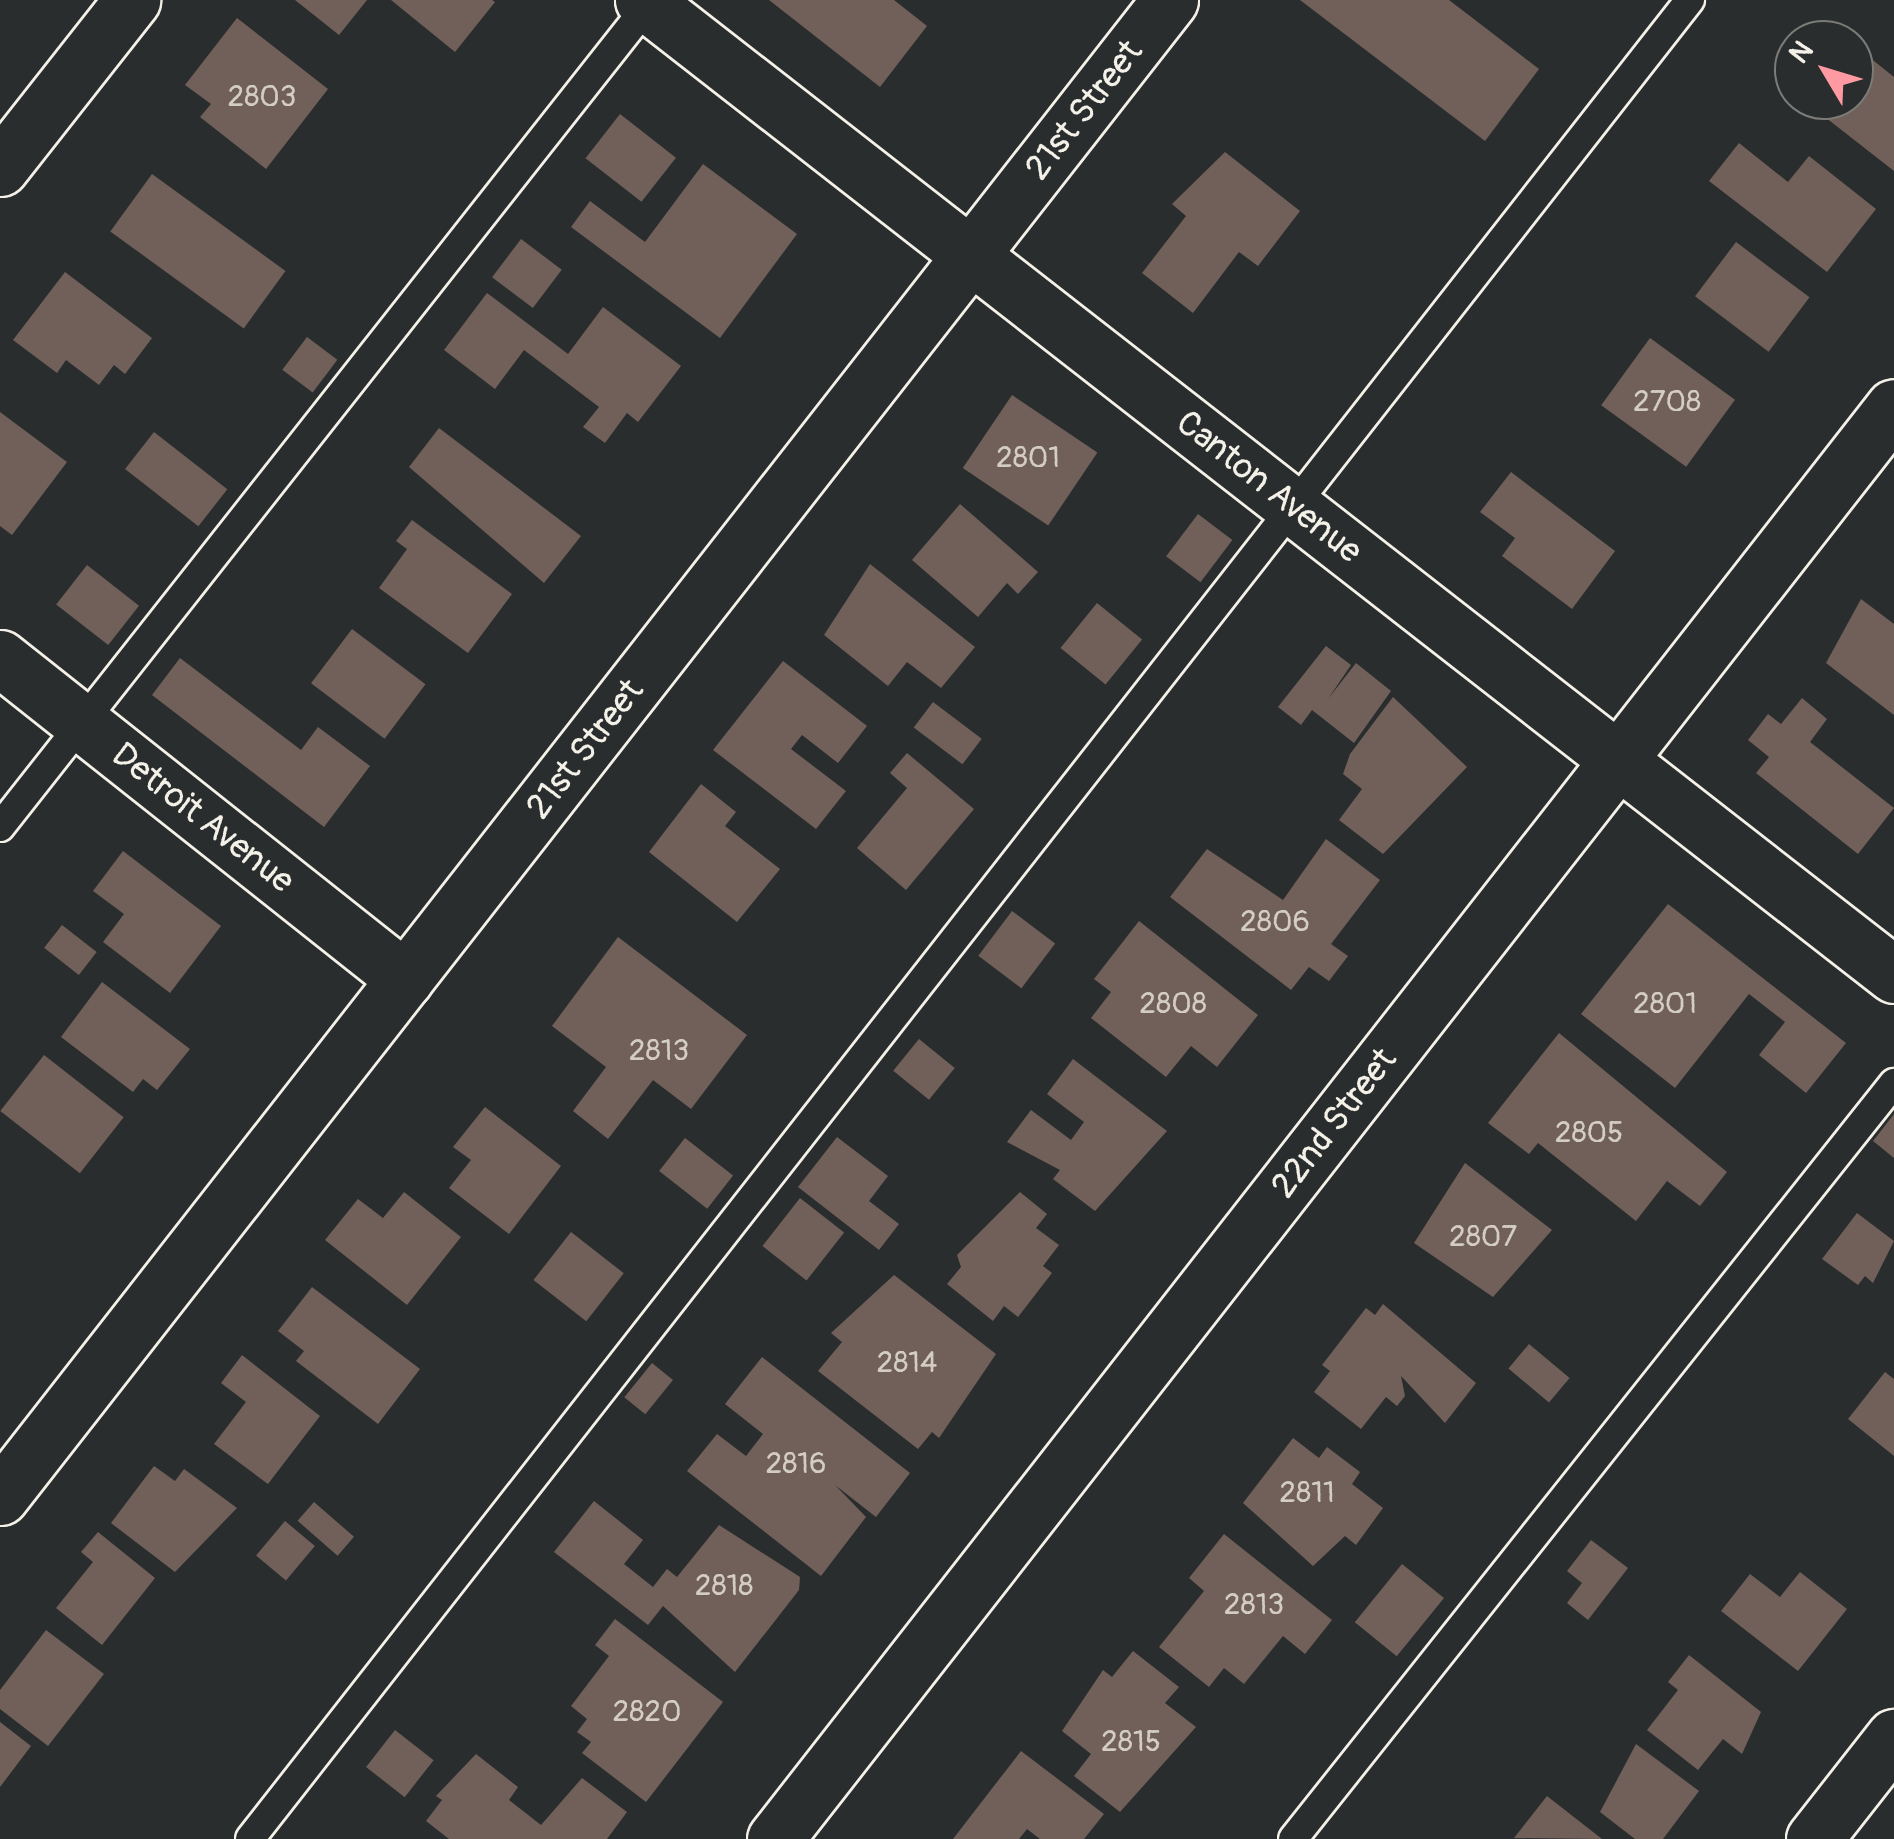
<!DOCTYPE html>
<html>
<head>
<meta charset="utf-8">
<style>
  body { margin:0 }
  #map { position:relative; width:1894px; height:1839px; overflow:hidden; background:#2a2d2e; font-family:Pangolin,sans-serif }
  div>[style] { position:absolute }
  .building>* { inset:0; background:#716059; transform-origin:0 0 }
  .roads { filter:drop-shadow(2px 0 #f4f1e8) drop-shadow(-2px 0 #f4f1e8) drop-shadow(0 2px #f4f1e8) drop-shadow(0 -2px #f4f1e8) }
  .service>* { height:28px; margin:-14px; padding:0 14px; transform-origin:14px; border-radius:14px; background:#2a2d2e }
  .minor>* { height:55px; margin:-27.5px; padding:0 27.5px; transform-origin:27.5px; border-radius:27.5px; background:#2a2d2e }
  span { translate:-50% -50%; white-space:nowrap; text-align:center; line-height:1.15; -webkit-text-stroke:9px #2a2d2e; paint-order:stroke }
  .number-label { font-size:30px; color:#d3cdc4 }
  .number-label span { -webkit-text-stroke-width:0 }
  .street-label { font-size:35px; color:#f4f1e8 }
  .north { position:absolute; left:1774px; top:20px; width:100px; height:100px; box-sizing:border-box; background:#2a2d2e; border:2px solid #7b7b78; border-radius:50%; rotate:308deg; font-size:28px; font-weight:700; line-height:40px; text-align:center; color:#f4f1e8 }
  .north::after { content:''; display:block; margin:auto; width:35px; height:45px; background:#ff9aa2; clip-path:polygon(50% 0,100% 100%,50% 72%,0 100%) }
</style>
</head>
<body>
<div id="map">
  <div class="building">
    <i style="clip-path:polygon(295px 0,367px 0,339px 35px)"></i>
    <i style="clip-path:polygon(391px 0,492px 0,495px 2px,455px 52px)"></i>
    <i style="clip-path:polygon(769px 0,894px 0,927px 26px,880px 87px)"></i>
    <i style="clip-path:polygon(1300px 0,1449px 0,1539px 69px,1485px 141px)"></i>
    <i style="clip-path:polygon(237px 18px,328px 89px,266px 169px,200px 117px,211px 104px,185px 85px)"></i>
    <i style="clip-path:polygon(1854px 45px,1894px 77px,1894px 171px,1807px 103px,1854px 100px)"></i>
    <i style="left:620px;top:114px;width:71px;height:56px;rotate:38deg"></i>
    <i style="clip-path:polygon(1739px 143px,1788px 182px,1809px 156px,1876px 209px,1827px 272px,1709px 181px)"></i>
    <i style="clip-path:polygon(1225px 152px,1300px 211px,1258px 266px,1239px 252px,1193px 313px,1142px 273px,1186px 216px,1172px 204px)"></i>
    <i style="clip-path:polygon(703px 164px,797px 234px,720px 338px,571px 227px,590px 201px,645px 242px)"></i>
    <i style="left:152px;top:174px;width:165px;height:71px;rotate:36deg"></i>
    <i style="left:521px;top:239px;width:51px;height:48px;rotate:37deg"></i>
    <i style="left:1736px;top:242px;width:92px;height:68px;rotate:37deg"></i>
    <i style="clip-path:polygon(65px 272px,152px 338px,125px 374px,114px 365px,99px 385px,66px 360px,57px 373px,13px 340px)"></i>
    <i style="clip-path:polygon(487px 293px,568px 354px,603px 307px,681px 366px,638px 422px,627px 413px,605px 443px,583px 427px,599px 407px,524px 350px,495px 389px,444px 350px)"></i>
    <i style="left:307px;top:337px;width:38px;height:41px;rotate:37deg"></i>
    <i style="left:1650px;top:338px;width:105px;height:83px;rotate:36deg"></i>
    <i style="left:1012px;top:395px;width:103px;height:88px;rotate:34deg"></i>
    <i style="clip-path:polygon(0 412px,67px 462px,12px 535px,0 526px)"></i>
    <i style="clip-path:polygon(439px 428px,581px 536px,544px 583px,409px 467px)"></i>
    <i style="left:154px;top:432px;width:93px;height:47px;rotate:38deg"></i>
    <i style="clip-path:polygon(1511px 472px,1615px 551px,1572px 609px,1502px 556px,1515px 538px,1480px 512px)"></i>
    <i style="clip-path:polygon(960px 504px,1038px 572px,1018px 594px,1007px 583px,978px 617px,912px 560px)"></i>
    <i style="left:1198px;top:514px;width:43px;height:53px;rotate:37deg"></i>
    <i style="clip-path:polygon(412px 520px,512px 594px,468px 653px,379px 588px,407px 549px,396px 541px)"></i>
    <i style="clip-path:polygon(870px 564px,975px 647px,941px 688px,907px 662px,888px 686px,824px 635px)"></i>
    <i style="left:87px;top:565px;width:66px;height:50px;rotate:38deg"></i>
    <i style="clip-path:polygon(1861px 599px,1894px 624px,1894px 715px,1826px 663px)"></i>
    <i style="left:1097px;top:603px;width:58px;height:58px;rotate:39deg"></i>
    <i style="left:352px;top:629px;width:92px;height:68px;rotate:37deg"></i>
    <i style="clip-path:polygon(1326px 646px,1351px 665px,1328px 699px,1356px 663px,1391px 691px,1354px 743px,1312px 710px,1301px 725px,1278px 707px)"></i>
    <i style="clip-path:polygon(180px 658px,301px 750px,318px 727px,370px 766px,324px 827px,152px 695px)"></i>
    <i style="clip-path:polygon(783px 661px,867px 726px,838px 763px,802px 735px,791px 749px,846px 791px,816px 829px,713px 750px)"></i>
    <i style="clip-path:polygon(1393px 697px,1467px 767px,1383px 854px,1339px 820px,1362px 789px,1343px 774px,1350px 754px)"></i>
    <i style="clip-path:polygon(1802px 698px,1827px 719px,1810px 742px,1894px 808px,1858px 854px,1756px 773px,1769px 757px,1748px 740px,1768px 714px,1781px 724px)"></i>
    <i style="left:933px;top:702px;width:61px;height:32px;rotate:37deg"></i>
    <i style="clip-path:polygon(907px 753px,974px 809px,906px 890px,857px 848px,907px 788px,890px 773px)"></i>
    <i style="clip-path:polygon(701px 784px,736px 812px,725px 826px,780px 869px,737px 922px,649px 852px)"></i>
    <i style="clip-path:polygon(1326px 839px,1380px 880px,1331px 944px,1348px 956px,1329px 981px,1309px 967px,1291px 990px,1170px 897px,1207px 849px,1283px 900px)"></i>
    <i style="clip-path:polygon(123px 851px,221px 926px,170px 993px,103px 942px,124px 914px,93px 891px)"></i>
    <i style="clip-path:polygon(1668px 904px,1846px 1043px,1806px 1093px,1759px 1055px,1785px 1022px,1749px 994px,1675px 1088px,1581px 1014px)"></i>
    <i style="left:1012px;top:911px;width:54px;height:56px;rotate:37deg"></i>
    <i style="clip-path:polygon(1139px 921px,1258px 1015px,1217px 1067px,1191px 1046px,1166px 1077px,1091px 1018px,1111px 992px,1094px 979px)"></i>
    <i style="left:62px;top:925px;width:44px;height:29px;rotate:38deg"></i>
    <i style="clip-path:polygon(618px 937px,747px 1035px,691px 1109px,653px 1080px,608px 1139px,573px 1111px,606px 1067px,552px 1026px)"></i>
    <i style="clip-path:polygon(102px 982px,190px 1049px,157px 1090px,143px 1079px,133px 1092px,61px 1037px)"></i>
    <i style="clip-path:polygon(1559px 1033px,1727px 1172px,1700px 1206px,1667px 1181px,1636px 1221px,1538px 1143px,1529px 1154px,1488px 1123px)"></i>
    <i style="left:919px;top:1039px;width:46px;height:41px;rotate:39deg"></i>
    <i style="left:44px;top:1055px;width:101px;height:71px;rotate:38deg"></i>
    <i style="clip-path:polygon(1073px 1059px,1167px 1131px,1095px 1211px,1053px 1179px,1060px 1170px,1007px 1142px,1031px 1110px,1071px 1140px,1084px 1122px,1047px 1094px)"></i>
    <i style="clip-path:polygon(485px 1107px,561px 1166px,509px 1234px,449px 1188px,471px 1160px,453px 1147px)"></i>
    <i style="clip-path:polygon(1894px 1114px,1894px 1158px,1873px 1141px)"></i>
    <i style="clip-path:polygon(837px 1137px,888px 1176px,869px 1201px,899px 1224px,879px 1250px,798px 1187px)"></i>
    <i style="left:685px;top:1138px;width:61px;height:42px;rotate:38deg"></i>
    <i style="clip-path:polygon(1465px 1163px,1552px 1230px,1493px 1297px,1414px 1243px)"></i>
    <i style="clip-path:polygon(404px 1192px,461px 1237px,407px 1305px,325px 1240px,358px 1199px,383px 1218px)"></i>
    <i style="clip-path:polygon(1020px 1192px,1047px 1214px,1036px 1228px,1059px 1245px,1043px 1266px,1052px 1273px,1018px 1317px,1004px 1306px,993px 1321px,947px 1284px,961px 1267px,957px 1255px)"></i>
    <i style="left:800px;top:1198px;width:56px;height:61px;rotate:38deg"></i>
    <i style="clip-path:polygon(1857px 1213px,1894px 1241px,1873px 1283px,1865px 1276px,1858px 1285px,1822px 1259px)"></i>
    <i style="left:571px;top:1232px;width:67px;height:61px;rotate:38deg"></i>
    <i style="clip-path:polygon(894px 1275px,996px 1354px,939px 1438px,932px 1432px,918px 1449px,818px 1371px,842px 1342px,831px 1333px)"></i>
    <i style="clip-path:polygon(312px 1287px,420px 1369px,378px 1424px,296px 1361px,304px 1351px,278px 1331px)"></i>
    <i style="clip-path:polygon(1383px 1304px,1476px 1383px,1445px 1423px,1401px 1376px,1405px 1396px,1397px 1406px,1386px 1397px,1361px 1429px,1314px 1392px,1330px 1371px,1322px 1365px,1366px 1308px,1375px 1315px)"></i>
    <i style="left:1529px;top:1344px;width:53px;height:32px;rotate:40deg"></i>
    <i style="clip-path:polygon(242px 1355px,320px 1416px,268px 1484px,214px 1444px,246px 1402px,221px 1383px)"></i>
    <i style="clip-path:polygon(762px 1357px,910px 1473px,876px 1517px,835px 1485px,866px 1517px,821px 1576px,687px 1471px,717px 1434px,746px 1456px,763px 1434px,725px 1404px)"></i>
    <i style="left:652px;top:1363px;width:27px;height:44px;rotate:39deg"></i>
    <i style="clip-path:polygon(1885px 1372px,1894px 1379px,1894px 1456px,1848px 1419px)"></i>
    <i style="clip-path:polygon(1293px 1438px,1319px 1458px,1327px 1447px,1360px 1472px,1352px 1484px,1383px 1508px,1356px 1545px,1345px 1536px,1313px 1566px,1243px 1503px)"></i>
    <i style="clip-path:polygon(154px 1466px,175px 1481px,184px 1469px,237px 1508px,175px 1572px,111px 1523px)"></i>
    <i style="clip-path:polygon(594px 1501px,643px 1540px,624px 1564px,653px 1587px,667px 1569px,677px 1577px,719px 1525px,800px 1577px,799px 1590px,735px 1672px,663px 1606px,648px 1625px,554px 1552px)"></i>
    <i style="left:314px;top:1502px;width:53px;height:25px;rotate:41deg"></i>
    <i style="left:285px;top:1521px;width:39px;height:45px;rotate:40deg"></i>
    <i style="clip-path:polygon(98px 1532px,155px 1578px,102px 1645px,56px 1608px,93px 1562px,81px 1552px)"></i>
    <i style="clip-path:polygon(1224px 1534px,1332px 1620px,1305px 1654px,1283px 1636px,1244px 1684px,1224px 1668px,1209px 1687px,1159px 1647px,1204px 1591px,1189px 1578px)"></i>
    <i style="clip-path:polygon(1591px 1540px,1628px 1568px,1588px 1620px,1567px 1603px,1582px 1583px,1567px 1571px)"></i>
    <i style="left:1402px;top:1564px;width:54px;height:75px;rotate:39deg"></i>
    <i style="clip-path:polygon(1800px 1572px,1847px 1609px,1798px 1671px,1721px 1611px,1750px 1574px,1780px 1597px)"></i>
    <i style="clip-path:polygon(615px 1619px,723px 1702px,646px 1802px,582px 1753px,591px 1742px,577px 1732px,587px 1719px,571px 1706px,609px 1656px,595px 1645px)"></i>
    <i style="clip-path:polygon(46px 1630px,104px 1674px,48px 1746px,0 1709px,0 1690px)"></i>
    <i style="clip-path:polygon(1133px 1651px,1179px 1687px,1165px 1703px,1196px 1727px,1120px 1812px,1074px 1776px,1091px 1754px,1062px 1731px,1103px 1670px,1112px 1677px)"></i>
    <i style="clip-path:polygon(1689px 1655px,1761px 1712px,1742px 1754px,1723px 1739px,1698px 1770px,1647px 1730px,1678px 1690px,1668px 1682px)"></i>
    <i style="clip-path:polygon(0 1722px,31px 1746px,0 1787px)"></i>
    <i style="left:395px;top:1730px;width:49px;height:47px;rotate:38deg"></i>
    <i style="clip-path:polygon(1636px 1744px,1699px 1791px,1663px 1839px,1635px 1839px,1600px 1812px)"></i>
    <i style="clip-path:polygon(1021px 1751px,1104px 1814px,1084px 1839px,1040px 1839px,1027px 1829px,1019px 1839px,953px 1839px)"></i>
    <i style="clip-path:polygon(476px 1754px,518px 1787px,509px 1800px,541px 1825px,582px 1778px,627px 1812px,607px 1839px,449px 1839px,426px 1821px,442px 1800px,436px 1796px)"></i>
    <i style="clip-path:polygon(1547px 1796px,1602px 1839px,1514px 1838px)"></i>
  </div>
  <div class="roads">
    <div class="service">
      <i style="left:0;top:827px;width:1053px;rotate:-51.75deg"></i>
      <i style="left:250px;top:1839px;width:2336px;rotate:-51.94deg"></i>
      <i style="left:1293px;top:1839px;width:966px;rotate:-51.52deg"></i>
    </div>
    <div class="minor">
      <i style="left:643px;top:0;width:1586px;rotate:37.93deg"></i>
      <i style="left:0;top:168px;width:214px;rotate:-51.8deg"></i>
      <i style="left:0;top:658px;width:517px;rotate:38.4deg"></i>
      <i style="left:0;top:1497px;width:1900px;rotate:-51.99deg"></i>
      <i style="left:775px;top:1839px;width:1817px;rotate:-52deg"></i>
      <i style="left:1814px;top:1839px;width:130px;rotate:-51.9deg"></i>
    </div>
  </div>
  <div class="number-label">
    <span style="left:262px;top:97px">2803</span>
    <span style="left:1667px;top:402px">2708</span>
    <span style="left:1028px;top:458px">2801</span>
    <span style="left:1275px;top:922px">2806</span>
    <span style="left:1173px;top:1004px">2808</span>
    <span style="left:1665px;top:1004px">2801</span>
    <span style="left:659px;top:1051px">2813</span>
    <span style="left:1589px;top:1133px">2805</span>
    <span style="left:1483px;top:1237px">2807</span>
    <span style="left:907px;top:1363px">2814</span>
    <span style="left:796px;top:1464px">2816</span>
    <span style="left:1307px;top:1493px">2811</span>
    <span style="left:724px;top:1586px">2818</span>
    <span style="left:1254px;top:1605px">2813</span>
    <span style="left:647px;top:1712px">2820</span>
    <span style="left:1131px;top:1742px">2815</span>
  </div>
  <div class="street-label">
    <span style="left:1084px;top:110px;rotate:-52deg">21st Street</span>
    <span style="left:1269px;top:487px;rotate:38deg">Canton Avenue</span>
    <span style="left:585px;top:749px;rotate:-52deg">21st Street</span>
    <span style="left:203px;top:818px;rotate:38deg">Detroit Avenue</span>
    <span style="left:1334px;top:1123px;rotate:-52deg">22nd Street</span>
  </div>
  <div class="north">N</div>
</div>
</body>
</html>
